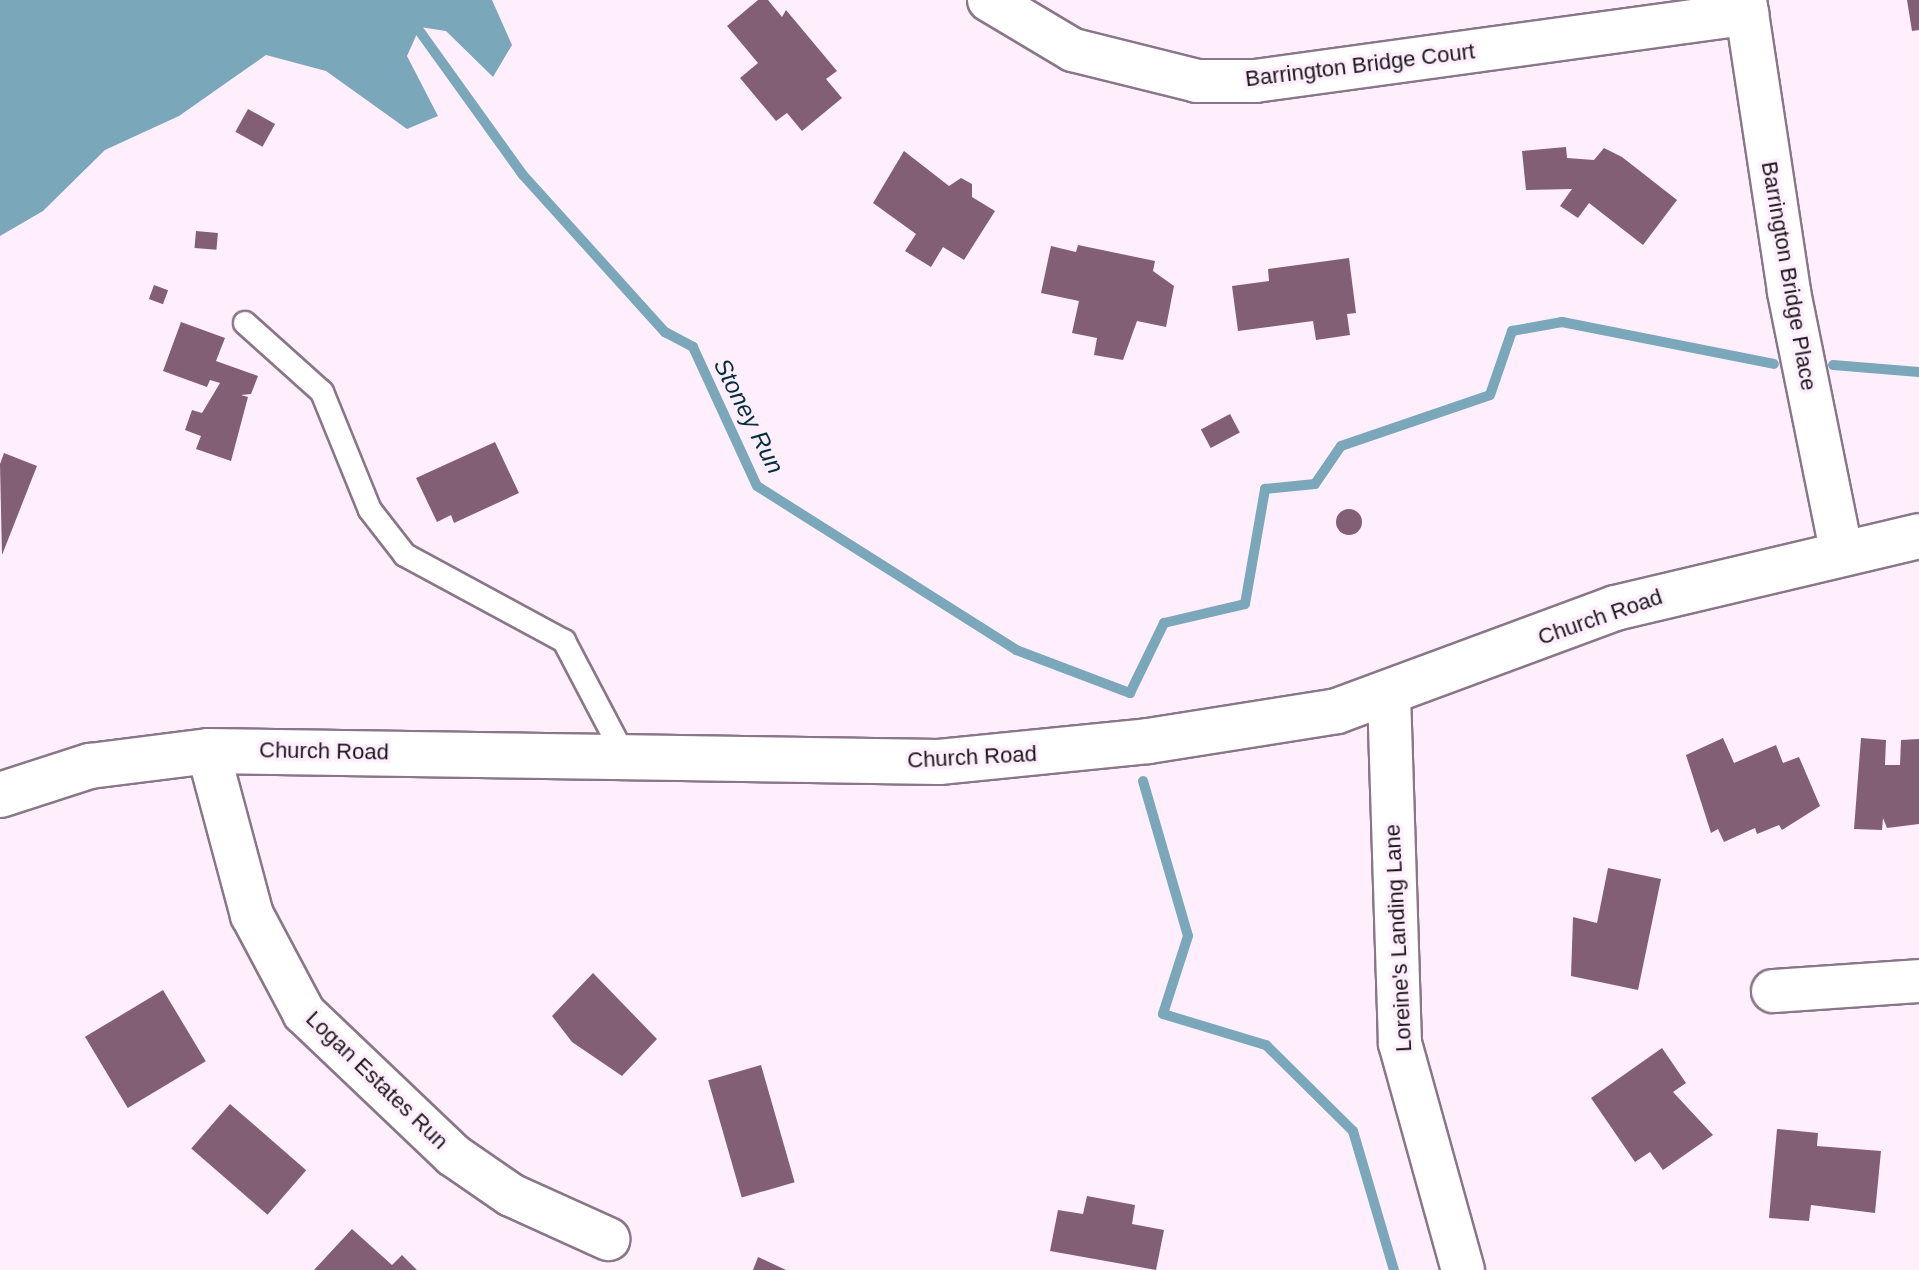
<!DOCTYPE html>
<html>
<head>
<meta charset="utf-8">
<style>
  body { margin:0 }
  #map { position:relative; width:1919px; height:1270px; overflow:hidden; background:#ffeffd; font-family:Arial,sans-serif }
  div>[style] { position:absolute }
  .water>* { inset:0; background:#7ba7ba }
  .stream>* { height:10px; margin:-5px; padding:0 5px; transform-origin:5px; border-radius:5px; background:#7ba7ba }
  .building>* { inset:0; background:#825f74; transform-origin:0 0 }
  .round { border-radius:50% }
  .roads { filter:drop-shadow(2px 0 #897788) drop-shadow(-2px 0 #897788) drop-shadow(0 2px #897788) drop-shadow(0 -2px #897788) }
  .lane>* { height:22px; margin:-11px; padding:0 11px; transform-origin:11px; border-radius:11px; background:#fff }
  .street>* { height:42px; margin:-21px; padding:0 21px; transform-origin:21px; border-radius:21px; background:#fff }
  .secondary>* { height:44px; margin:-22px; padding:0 22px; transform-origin:22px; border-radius:22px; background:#fff }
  span { translate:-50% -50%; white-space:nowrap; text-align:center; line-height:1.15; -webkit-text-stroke:7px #ffeffd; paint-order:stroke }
  .street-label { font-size:22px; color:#1c161c }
  .water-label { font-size:24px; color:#032e3c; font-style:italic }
</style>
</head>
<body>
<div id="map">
  <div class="water">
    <i style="clip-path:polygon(0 0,492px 0,512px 45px,493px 77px,446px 31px,420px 27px,407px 56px,438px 116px,407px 129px,326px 71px,266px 55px,179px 116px,105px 150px,43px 211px,0 236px)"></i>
  </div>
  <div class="stream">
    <i style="left:406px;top:0;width:31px;rotate:68deg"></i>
    <i style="left:418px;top:29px;width:180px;rotate:54.3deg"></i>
    <i style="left:523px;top:175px;width:212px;rotate:47.9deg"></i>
    <i style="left:665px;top:332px;width:32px;rotate:28deg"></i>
    <i style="left:693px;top:347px;width:153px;rotate:65.3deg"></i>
    <i style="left:757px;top:486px;width:307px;rotate:32.3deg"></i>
    <i style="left:1016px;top:650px;width:122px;rotate:20.7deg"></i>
    <i style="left:1130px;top:693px;width:78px;rotate:-64.1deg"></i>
    <i style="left:1164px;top:623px;width:83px;rotate:-13.2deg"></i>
    <i style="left:1245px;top:604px;width:117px;rotate:-80.1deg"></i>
    <i style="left:1265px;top:489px;width:50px;rotate:-5.7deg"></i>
    <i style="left:1315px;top:484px;width:46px;rotate:-55.6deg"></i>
    <i style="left:1341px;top:446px;width:157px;rotate:-18.9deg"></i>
    <i style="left:1490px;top:395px;width:68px;rotate:-71deg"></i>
    <i style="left:1512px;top:331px;width:51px;rotate:-10.2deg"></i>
    <i style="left:1562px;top:322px;width:216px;rotate:11.2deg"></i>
    <i style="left:1833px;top:365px;width:86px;rotate:4.7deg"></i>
    <i style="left:1143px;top:781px;width:161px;rotate:73.8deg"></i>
    <i style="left:1188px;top:936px;width:82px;rotate:107.8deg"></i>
    <i style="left:1163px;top:1014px;width:108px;rotate:16.8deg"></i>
    <i style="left:1266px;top:1045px;width:122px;rotate:44.7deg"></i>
    <i style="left:1353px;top:1131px;width:145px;rotate:73.6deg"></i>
  </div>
  <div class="building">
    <i style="clip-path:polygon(758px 0,768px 0,782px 17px,786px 10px,837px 71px,826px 79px,842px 98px,802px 131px,787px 113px,776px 121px,740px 78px,758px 63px,727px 26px)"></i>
    <i style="clip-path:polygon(1907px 0,1919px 0,1919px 30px,1912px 31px)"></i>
    <i style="left:248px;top:109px;width:31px;height:26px;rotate:29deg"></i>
    <i style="clip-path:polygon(1566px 147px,1567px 158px,1594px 160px,1604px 148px,1622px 157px,1677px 200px,1643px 245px,1589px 203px,1578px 218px,1560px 206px,1572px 189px,1526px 190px,1522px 151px)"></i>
    <i style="clip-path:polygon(904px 151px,949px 186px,961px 178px,972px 184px,972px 197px,995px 211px,964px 260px,943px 247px,931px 267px,905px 251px,916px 234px,873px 203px)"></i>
    <i style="left:196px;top:231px;width:22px;height:17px;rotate:5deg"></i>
    <i style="clip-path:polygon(1078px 245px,1155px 261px,1153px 271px,1174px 286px,1166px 327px,1137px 321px,1123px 360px,1094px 355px,1097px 338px,1072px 333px,1079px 301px,1041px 293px,1051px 246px,1076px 252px)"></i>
    <i style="clip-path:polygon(1349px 258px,1356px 313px,1347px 314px,1350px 335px,1316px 340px,1313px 321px,1238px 331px,1232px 286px,1269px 281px,1268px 269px)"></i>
    <i style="left:154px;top:285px;width:15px;height:15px;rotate:20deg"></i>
    <i style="clip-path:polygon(181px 322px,225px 338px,216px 361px,258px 376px,251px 394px,241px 395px,248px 397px,231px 461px,196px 449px,201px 436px,185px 430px,192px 410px,202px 413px,220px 383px,210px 380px,207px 387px,163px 371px)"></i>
    <i style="left:1230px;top:414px;width:21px;height:33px;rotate:62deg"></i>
    <i style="clip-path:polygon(495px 442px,519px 493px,454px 523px,451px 515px,437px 522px,416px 478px)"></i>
    <i style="clip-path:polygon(4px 453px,37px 466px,2px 555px,0 464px)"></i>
    <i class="round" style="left:1336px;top:509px;width:26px;height:26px"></i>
    <i style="clip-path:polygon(1723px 738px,1734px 763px,1776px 745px,1783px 763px,1799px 757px,1820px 806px,1782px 830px,1779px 825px,1757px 834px,1755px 828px,1724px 842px,1718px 829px,1711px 833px,1686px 755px)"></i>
    <i style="clip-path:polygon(1861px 738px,1886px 740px,1885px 765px,1900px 765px,1901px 740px,1919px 739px,1919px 824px,1887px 828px,1883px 818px,1882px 830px,1854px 829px)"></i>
    <i style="clip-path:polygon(1608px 868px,1661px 879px,1638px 990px,1571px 976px,1573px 917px,1597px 923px)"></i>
    <i style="clip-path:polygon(593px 973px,657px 1039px,622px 1076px,572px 1042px,552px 1016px)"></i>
    <i style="left:163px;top:990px;width:83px;height:91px;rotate:59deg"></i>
    <i style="clip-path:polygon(1662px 1048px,1686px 1083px,1673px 1092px,1713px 1135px,1663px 1170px,1650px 1152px,1635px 1162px,1591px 1098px)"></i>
    <i style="left:761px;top:1065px;width:122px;height:55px;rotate:74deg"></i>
    <i style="left:230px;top:1104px;width:101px;height:59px;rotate:41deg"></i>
    <i style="clip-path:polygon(1777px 1129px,1818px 1133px,1817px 1146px,1881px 1151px,1875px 1213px,1811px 1205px,1809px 1221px,1769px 1218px)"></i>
    <i style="clip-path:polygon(1087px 1196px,1135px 1205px,1132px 1224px,1164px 1230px,1156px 1270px,1050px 1251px,1058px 1210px,1083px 1214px)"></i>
    <i style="clip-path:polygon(352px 1229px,392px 1265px,402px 1255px,417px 1270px,314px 1270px)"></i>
    <i style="clip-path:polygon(758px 1257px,786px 1270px,753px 1270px)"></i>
  </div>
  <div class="roads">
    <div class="lane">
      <i style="left:245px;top:323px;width:103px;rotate:41.9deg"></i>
      <i style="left:322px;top:392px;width:127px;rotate:67.9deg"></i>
      <i style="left:370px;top:510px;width:57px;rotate:52.1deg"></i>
      <i style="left:405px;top:555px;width:181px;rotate:28.4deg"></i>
      <i style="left:564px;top:641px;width:131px;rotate:62.3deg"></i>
    </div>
    <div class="street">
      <i style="left:989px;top:0;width:98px;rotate:30.8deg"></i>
      <i style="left:1073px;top:50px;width:128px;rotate:14deg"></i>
      <i style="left:1197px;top:81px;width:58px"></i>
      <i style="left:1255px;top:81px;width:497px;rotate:-7.8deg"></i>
      <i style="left:1745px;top:0;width:295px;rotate:81.4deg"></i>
      <i style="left:1789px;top:292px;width:263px;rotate:78.6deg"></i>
      <i style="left:1389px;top:694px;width:349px;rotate:88.2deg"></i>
      <i style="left:1400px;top:1043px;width:236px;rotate:74.5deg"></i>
      <i style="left:208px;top:751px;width:170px;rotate:75deg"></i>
      <i style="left:252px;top:915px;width:111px;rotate:62deg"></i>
      <i style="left:304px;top:1013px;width:206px;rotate:43.6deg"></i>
      <i style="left:453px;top:1155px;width:70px;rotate:34.6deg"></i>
      <i style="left:511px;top:1195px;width:107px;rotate:24.4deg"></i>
      <i style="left:1773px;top:991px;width:146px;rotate:-3.9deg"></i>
    </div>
    <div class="secondary">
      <i style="left:0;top:795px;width:95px;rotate:-17.9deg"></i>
      <i style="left:90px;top:766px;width:119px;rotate:-7.2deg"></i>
      <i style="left:208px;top:751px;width:731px;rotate:0.86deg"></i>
      <i style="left:939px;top:762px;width:210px;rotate:-5.7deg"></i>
      <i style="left:1148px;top:741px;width:191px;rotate:-9deg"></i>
      <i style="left:1337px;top:711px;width:296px;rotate:-20.3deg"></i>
      <i style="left:1615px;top:608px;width:312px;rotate:-13.3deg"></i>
    </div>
  </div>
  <div class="street-label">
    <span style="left:1360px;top:65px;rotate:-7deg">Barrington Bridge Court</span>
    <span style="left:1789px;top:276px;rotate:80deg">Barrington Bridge Place</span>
    <span style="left:1600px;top:617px;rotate:-19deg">Church Road</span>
    <span style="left:324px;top:751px;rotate:1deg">Church Road</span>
    <span style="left:972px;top:757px;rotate:-3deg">Church Road</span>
    <span style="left:1398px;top:938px;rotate:-93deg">Loreine's Landing Lane</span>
    <span style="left:377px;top:1080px;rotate:44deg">Logan Estates Run</span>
  </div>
  <div class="water-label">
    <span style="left:749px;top:416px;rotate:63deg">Stoney Run</span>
  </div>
</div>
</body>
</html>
